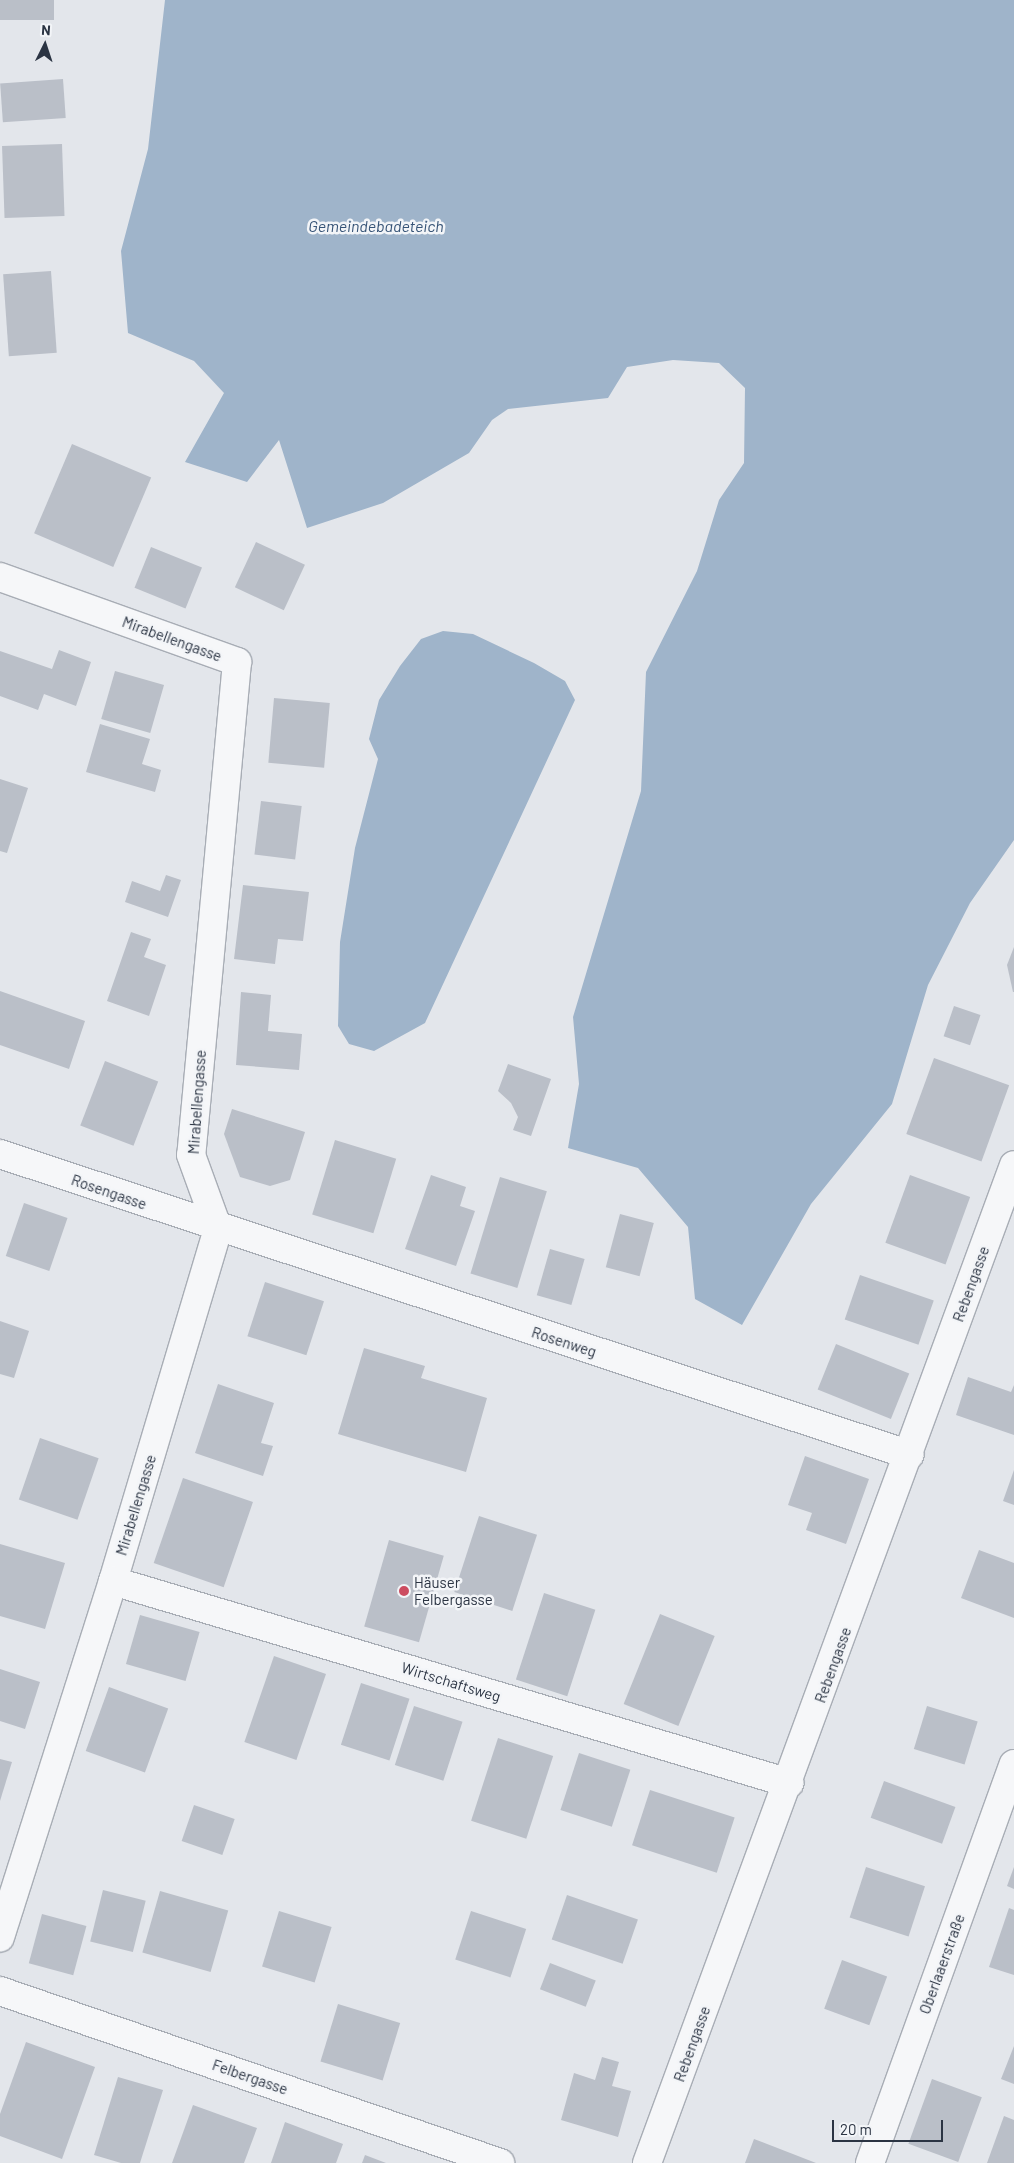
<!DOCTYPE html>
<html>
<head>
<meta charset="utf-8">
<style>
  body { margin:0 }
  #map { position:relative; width:1014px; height:2163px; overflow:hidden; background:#e3e6eb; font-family:Barlow,sans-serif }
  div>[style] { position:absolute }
  .water>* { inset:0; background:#9fb4ca }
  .building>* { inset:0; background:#babfc8; transform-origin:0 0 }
  .roads { filter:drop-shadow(1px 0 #a8adb5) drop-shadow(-1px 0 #a8adb5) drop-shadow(0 1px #a8adb5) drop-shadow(0 -1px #a8adb5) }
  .minor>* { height:28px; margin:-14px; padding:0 14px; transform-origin:14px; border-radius:14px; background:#f6f7f9 }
  .dots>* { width:14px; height:14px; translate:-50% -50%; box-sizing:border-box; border:2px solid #f3f5f8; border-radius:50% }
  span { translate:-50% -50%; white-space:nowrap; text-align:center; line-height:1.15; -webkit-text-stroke:5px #f3f5f8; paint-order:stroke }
  .street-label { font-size:15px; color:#2b3443 }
  .poi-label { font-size:15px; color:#2b3443 }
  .left { translate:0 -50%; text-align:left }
  .water-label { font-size:16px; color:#365376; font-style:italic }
  .north { position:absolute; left:20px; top:20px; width:50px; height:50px; -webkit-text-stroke:4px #f3f5f8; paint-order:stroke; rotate:4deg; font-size:14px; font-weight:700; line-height:20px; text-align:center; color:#2b3443 }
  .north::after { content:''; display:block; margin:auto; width:18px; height:22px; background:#2b3443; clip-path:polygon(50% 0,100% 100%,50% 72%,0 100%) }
  .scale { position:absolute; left:832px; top:2120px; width:111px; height:22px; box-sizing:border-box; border:2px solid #2b3443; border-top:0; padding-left:6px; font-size:15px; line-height:18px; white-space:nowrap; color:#2b3443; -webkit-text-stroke:4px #f3f5f8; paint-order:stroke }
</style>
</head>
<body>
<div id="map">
  <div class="water">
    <i style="clip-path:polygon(165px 0,1014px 0,1014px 840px,970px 903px,928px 985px,892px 1104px,811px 1204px,742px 1325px,695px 1299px,688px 1227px,638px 1168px,568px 1148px,579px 1084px,573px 1017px,641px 791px,646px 672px,697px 571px,719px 500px,744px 463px,745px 388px,719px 363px,673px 360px,627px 367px,608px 398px,508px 409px,492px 420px,469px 453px,383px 503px,307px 528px,279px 440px,247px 482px,185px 462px,224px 393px,194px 361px,128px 333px,121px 251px,148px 149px)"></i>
    <i style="clip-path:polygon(443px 631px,473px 634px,534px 663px,565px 681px,575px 700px,425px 1023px,374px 1051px,349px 1044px,338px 1026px,340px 942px,355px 848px,378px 759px,369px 739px,379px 700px,400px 666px,421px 639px)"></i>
  </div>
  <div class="building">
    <i style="left:0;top:0;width:54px;height:20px"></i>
    <i style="left:63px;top:79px;width:39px;height:63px;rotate:86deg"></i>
    <i style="left:62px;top:144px;width:72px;height:60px;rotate:88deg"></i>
    <i style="left:51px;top:271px;width:82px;height:48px;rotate:86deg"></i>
    <i style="left:72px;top:444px;width:86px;height:97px;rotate:23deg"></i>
    <i style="left:256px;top:542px;width:54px;height:50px;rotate:25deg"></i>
    <i style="left:151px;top:547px;width:55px;height:44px;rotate:22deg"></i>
    <i style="clip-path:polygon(59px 650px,91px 662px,76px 706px,44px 694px,38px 710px,0 696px,0 651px,52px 669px)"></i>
    <i style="left:115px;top:671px;width:51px;height:50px;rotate:16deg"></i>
    <i style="left:274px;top:698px;width:56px;height:65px;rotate:5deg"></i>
    <i style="clip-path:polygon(100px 724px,150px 739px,142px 764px,161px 770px,155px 792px,86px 772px)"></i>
    <i style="clip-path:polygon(0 779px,28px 788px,7px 853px,0 851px)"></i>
    <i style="left:261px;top:801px;width:41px;height:54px;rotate:7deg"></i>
    <i style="clip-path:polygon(166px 875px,181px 880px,168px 917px,125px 902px,132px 881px,160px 891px)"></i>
    <i style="clip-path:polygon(243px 885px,309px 892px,303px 941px,278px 939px,275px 964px,234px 959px)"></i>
    <i style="clip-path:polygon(131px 932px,151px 939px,144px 957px,166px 965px,149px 1016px,107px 1001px)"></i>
    <i style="clip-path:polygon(1014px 947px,1014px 992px,1013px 992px,1007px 965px)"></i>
    <i style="clip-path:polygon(0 991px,85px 1021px,69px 1069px,0 1045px)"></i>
    <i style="clip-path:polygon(241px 992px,271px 995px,268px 1031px,302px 1034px,299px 1070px,236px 1065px)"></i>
    <i style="left:954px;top:1006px;width:28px;height:32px;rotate:19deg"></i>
    <i style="left:934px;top:1058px;width:80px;height:81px;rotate:20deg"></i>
    <i style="left:105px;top:1061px;width:57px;height:69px;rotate:21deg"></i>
    <i style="clip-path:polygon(508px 1064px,551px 1079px,531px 1136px,513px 1130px,518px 1117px,511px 1103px,498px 1091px)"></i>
    <i style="clip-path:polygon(232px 1109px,305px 1132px,290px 1180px,270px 1186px,240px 1177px,224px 1134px)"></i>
    <i style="left:335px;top:1140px;width:64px;height:78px;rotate:17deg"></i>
    <i style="clip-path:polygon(431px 1175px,466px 1187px,460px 1206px,475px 1211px,456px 1266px,405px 1249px)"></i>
    <i style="left:910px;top:1175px;width:64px;height:72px;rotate:20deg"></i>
    <i style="left:500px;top:1177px;width:49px;height:101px;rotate:17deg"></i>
    <i style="left:24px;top:1203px;width:46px;height:56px;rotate:19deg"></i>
    <i style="left:620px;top:1214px;width:35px;height:55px;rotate:15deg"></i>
    <i style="left:550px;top:1249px;width:36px;height:48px;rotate:16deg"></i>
    <i style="left:860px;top:1275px;width:78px;height:47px;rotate:19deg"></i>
    <i style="left:265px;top:1282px;width:62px;height:57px;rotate:18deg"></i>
    <i style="clip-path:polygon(0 1321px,29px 1331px,14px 1378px,0 1374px)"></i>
    <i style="left:836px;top:1344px;width:79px;height:49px;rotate:22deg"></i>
    <i style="clip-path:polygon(364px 1348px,425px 1366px,421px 1378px,487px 1398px,466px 1472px,338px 1434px)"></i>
    <i style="clip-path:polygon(968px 1377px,1011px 1392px,1014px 1385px,1014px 1435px,956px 1415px)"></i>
    <i style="clip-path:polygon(218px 1384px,274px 1403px,261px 1443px,273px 1446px,263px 1476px,195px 1453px)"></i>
    <i style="left:40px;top:1438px;width:62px;height:65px;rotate:19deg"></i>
    <i style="clip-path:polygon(805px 1456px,869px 1479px,846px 1544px,806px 1530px,812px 1513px,788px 1505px)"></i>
    <i style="clip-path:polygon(1014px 1470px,1014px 1505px,1003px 1501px)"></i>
    <i style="left:183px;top:1478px;width:74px;height:90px;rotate:19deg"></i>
    <i style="left:479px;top:1516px;width:61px;height:80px;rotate:18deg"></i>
    <i style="left:389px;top:1540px;width:57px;height:90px;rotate:16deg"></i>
    <i style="clip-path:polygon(0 1544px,65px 1563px,45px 1629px,0 1616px)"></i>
    <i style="clip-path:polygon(979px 1550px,1014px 1563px,1014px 1618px,961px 1598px)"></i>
    <i style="left:544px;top:1593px;width:54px;height:91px;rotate:18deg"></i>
    <i style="left:660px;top:1614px;width:59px;height:97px;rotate:22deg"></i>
    <i style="left:140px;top:1615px;width:62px;height:51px;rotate:16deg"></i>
    <i style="left:274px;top:1656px;width:55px;height:91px;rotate:19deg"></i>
    <i style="clip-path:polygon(0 1669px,40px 1682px,25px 1729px,0 1721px)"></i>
    <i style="left:361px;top:1683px;width:51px;height:65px;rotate:18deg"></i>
    <i style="left:109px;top:1687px;width:63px;height:68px;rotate:20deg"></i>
    <i style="left:414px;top:1706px;width:51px;height:62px;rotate:18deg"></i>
    <i style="left:927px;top:1706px;width:53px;height:45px;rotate:17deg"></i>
    <i style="left:498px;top:1738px;width:58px;height:87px;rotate:18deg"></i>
    <i style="left:579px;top:1753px;width:54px;height:60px;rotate:18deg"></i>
    <i style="clip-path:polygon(0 1759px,12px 1762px,0 1801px)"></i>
    <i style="left:884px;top:1781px;width:76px;height:39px;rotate:20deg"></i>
    <i style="left:650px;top:1790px;width:89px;height:58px;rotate:18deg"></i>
    <i style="left:194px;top:1805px;width:43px;height:38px;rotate:19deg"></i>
    <i style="left:866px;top:1867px;width:62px;height:53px;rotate:18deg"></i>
    <i style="clip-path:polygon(1014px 1867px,1014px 1889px,1007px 1886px)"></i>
    <i style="left:103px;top:1890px;width:44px;height:53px;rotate:14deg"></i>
    <i style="left:160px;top:1891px;width:71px;height:64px;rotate:16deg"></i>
    <i style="left:567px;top:1895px;width:75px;height:47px;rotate:19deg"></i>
    <i style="clip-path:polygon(1009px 1908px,1014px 1910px,1014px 1975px,989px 1967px)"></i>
    <i style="left:279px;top:1911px;width:55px;height:58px;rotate:17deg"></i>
    <i style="left:471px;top:1911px;width:58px;height:51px;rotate:18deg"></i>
    <i style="left:42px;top:1914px;width:46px;height:51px;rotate:15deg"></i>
    <i style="left:842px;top:1960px;width:48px;height:52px;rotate:20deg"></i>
    <i style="left:550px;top:1963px;width:49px;height:28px;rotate:21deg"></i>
    <i style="left:338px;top:2004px;width:65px;height:60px;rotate:17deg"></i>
    <i style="clip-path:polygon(26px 2042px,95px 2067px,62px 2159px,0 2136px,0 2114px)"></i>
    <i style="clip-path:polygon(1014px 2046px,1014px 2084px,1001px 2079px)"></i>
    <i style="clip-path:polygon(602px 2057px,619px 2062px,612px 2086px,631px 2091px,618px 2137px,561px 2120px,574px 2073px,595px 2080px)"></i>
    <i style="clip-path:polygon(118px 2077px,163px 2090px,140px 2163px,121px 2163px,94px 2155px)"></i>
    <i style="left:932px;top:2079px;width:53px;height:69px;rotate:20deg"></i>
    <i style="clip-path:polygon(193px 2105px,257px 2128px,244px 2163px,172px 2163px)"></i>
    <i style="clip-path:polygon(1004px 2116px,1014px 2120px,1014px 2163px,987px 2163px)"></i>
    <i style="clip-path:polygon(285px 2122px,343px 2144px,336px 2163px,271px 2163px)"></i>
    <i style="clip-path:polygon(754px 2139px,816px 2163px,745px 2163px)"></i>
    <i style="clip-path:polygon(365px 2155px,386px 2163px,362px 2163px)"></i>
  </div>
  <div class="roads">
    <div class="minor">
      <i style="left:0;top:577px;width:252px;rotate:19.7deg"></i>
      <i style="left:237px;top:662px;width:495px;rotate:95.3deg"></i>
      <i style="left:191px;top:1155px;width:79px;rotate:70deg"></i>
      <i style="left:218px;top:1229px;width:367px;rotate:106.6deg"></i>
      <i style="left:113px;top:1581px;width:374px;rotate:107.6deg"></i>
      <i style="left:0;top:1154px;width:958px;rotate:18.3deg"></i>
      <i style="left:113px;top:1581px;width:706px;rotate:16.64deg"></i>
      <i style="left:0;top:1991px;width:529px;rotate:18.98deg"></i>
      <i style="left:647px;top:2163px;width:1063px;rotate:-69.81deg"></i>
      <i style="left:870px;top:2163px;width:424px;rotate:-70.2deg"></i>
    </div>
  </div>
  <div class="dots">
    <i style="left:404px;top:1591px;background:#cc4c60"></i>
  </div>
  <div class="street-label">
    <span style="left:172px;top:639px;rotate:20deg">Mirabellengasse</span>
    <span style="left:197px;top:1102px;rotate:-86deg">Mirabellengasse</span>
    <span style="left:109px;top:1192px;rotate:19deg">Rosengasse</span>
    <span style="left:971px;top:1284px;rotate:-70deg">Rebengasse</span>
    <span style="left:564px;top:1342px;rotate:18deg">Rosenweg</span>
    <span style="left:136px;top:1505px;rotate:-73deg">Mirabellengasse</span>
    <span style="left:833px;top:1665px;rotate:-70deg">Rebengasse</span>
    <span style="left:451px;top:1682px;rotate:17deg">Wirtschaftsweg</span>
    <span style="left:942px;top:1964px;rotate:-70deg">Oberlaaerstraße</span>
    <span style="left:692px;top:2044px;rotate:-70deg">Rebengasse</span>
    <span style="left:250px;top:2077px;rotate:19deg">Felbergasse</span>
  </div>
  <div class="poi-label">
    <span class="left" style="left:414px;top:1591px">Häuser<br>Felbergasse</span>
  </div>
  <div class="water-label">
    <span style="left:376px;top:226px">Gemeindebadeteich</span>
  </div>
  <div class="north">N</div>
  <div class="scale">20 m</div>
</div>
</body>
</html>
